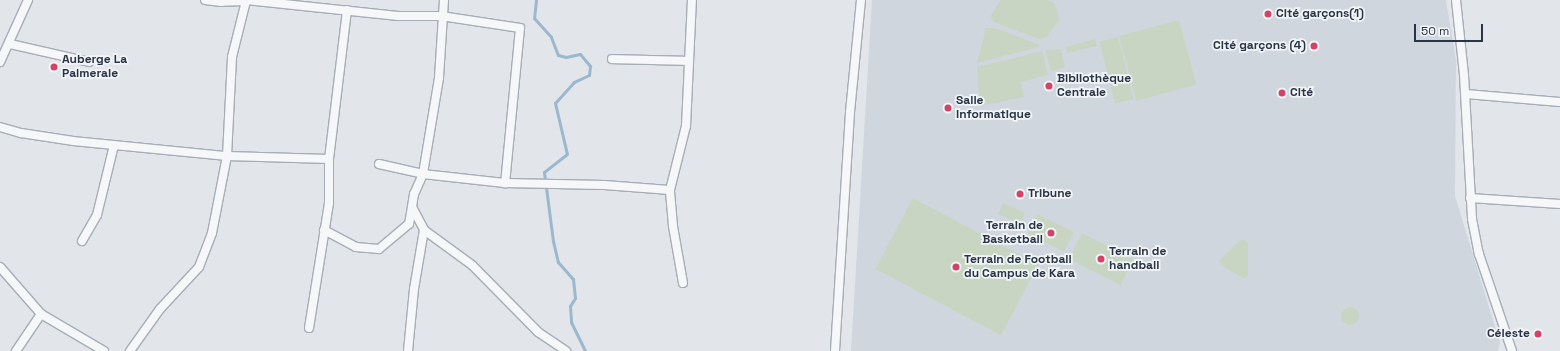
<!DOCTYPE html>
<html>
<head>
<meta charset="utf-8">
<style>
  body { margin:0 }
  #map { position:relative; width:1560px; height:351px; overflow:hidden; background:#e2e6eb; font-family:"Space Grotesk",sans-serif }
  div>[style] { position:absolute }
  .built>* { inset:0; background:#d0d6dd }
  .green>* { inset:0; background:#c9d5c3; transform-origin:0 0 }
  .round { border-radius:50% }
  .stream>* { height:3px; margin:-1.5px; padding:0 1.5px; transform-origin:1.5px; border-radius:1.5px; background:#9bb8cd }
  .roads { filter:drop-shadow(1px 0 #a7adb6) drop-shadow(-1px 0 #a7adb6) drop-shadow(0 1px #a7adb6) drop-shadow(0 -1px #a7adb6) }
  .minor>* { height:8px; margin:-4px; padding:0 4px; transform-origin:4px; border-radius:4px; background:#f5f7f9 }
  .dots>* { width:11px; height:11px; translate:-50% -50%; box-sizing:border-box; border:2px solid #f2f5f8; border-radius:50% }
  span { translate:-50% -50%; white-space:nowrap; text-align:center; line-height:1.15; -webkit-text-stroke:3.5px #f2f5f8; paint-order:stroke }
  .poi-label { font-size:12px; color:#293544; font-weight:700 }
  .left { translate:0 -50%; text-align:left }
  .right { translate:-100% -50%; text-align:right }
  .scale { position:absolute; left:1414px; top:24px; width:69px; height:18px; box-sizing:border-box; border:2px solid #293544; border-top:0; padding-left:5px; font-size:12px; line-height:14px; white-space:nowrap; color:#293544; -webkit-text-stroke:3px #f2f5f8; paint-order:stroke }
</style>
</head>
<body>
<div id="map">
  <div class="built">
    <i style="clip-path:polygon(872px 0,1446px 0,1456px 60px,1455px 196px,1500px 343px,1498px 351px,851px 351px)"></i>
  </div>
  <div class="green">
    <i style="clip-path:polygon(1001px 0,1047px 0,1055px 3px,1059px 20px,1046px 38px,1039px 39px,994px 22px,990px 17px)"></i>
    <i style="left:1179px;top:20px;width:67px;height:62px;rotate:75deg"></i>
    <i style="clip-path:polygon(986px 28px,995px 28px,1038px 44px,1039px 47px,977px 63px)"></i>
    <i style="left:1118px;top:37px;width:64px;height:19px;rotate:76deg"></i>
    <i style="clip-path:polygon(1095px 39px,1097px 46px,1067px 53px,1066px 47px)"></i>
    <i style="clip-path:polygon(1061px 49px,1065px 68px,1051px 71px,1045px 50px)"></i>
    <i style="clip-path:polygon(1042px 51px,1048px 75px,1021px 82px,1024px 97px,980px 106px,977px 67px)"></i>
    <i style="left:913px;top:198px;width:142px;height:80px;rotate:28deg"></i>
    <i style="left:1003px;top:203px;width:24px;height:12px;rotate:24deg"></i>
    <i style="left:1037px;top:214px;width:41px;height:22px;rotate:26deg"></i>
    <i style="left:1082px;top:233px;width:58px;height:29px;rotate:27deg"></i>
    <i style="clip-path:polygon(1240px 240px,1244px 240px,1248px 243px,1248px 276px,1245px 279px,1222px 266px,1219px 261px)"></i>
    <i class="round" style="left:1341px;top:307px;width:18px;height:18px"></i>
  </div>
  <div class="stream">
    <i style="left:536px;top:0;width:18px;rotate:96deg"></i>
    <i style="left:534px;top:18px;width:25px;rotate:48deg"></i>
    <i style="left:551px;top:37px;width:19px;rotate:69deg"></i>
    <i style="left:558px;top:55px;width:8px;rotate:14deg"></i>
    <i style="left:566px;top:57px;width:14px;rotate:-12deg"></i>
    <i style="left:580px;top:54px;width:16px;rotate:50deg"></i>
    <i style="left:590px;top:66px;width:9px;rotate:96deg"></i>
    <i style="left:589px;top:75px;width:17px;rotate:155deg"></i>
    <i style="left:574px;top:82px;width:28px;rotate:132deg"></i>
    <i style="left:555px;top:103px;width:52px;rotate:76.8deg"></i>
    <i style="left:567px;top:154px;width:29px;rotate:142deg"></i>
    <i style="left:544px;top:172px;width:70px;rotate:82.6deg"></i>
    <i style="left:553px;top:241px;width:22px;rotate:77deg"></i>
    <i style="left:558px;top:262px;width:23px;rotate:49deg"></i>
    <i style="left:573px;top:279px;width:19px;rotate:84deg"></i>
    <i style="left:575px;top:298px;width:9px;rotate:122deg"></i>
    <i style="left:570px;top:306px;width:16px;rotate:86deg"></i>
    <i style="left:571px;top:322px;width:32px;rotate:64deg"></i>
  </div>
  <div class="roads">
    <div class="minor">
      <i style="left:246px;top:0;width:153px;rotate:6deg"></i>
      <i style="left:398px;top:16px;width:43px"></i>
      <i style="left:441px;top:16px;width:80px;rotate:8.6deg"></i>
      <i style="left:520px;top:28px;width:156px;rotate:95.5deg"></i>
      <i style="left:444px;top:0;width:78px;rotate:93.7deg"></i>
      <i style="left:439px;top:78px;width:97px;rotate:99.5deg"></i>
      <i style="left:423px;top:174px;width:22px;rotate:114deg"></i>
      <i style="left:414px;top:194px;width:13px;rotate:99deg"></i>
      <i style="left:412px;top:207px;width:26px;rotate:62deg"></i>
      <i style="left:424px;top:230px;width:59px;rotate:36.1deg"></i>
      <i style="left:472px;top:265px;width:94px;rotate:45.4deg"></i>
      <i style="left:538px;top:332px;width:34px;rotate:34deg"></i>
      <i style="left:1456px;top:0;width:75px;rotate:83.9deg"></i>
      <i style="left:1464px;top:75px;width:144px;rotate:86.8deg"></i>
      <i style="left:1472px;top:219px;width:36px;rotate:79deg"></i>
      <i style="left:1479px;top:254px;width:102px;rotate:71.2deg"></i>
      <i style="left:10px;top:44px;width:81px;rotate:12.8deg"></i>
      <i style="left:612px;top:59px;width:77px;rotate:1.5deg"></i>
      <i style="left:0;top:62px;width:68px;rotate:-65.7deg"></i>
      <i style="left:1466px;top:94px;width:94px;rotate:4.9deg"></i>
      <i style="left:0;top:127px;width:22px;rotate:16deg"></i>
      <i style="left:21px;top:133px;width:53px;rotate:8.7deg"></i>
      <i style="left:73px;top:141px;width:155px;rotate:5.6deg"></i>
      <i style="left:227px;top:156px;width:102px;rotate:1.7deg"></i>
      <i style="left:379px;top:164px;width:45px;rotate:12.8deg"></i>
      <i style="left:423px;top:174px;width:82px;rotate:6.3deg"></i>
      <i style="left:505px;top:183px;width:99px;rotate:1.2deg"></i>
      <i style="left:604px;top:185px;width:66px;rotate:4.3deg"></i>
      <i style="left:1470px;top:198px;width:90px;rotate:3.8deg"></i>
      <i style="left:324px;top:230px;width:36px;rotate:28deg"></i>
      <i style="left:356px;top:247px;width:23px;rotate:5deg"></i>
      <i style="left:379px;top:249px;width:39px;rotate:-40deg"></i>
      <i style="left:409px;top:224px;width:17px;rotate:-80deg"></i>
      <i style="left:82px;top:241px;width:30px;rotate:-60deg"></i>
      <i style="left:97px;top:215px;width:72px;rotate:-76.3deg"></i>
      <i style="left:0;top:267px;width:62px;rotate:48.9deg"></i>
      <i style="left:41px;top:314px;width:73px;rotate:30.4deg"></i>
      <i style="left:683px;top:283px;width:58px;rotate:-100deg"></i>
      <i style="left:673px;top:226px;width:36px;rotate:-95deg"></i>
      <i style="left:670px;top:190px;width:66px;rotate:-76deg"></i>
      <i style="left:686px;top:126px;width:126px;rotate:-87.3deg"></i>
      <i style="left:309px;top:328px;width:127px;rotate:-80.9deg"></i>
      <i style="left:329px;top:203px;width:44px;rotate:-90deg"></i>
      <i style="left:329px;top:159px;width:150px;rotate:-83.1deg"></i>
      <i style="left:16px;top:351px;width:45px;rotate:-56deg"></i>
      <i style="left:130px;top:351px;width:52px;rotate:-54.5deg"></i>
      <i style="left:160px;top:309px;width:57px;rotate:-47.1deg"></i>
      <i style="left:199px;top:267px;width:36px;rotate:-69deg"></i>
      <i style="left:212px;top:233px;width:78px;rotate:-79deg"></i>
      <i style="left:227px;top:156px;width:99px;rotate:-87.1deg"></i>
      <i style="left:232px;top:57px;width:58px;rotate:-76deg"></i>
      <i style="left:246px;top:1px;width:25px;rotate:178deg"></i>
      <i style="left:221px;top:2px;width:16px;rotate:-173deg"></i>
      <i style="left:408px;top:351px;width:62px;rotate:-84.5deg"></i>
      <i style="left:414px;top:289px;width:60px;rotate:-80.4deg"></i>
      <i style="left:835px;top:351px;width:239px;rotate:-86.4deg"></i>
      <i style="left:850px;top:112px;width:113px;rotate:-84.4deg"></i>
    </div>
  </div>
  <div class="dots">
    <i style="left:1268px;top:14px;background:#d54266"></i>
    <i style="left:1314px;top:46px;background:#d54266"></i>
    <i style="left:54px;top:67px;background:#d54266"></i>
    <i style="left:1049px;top:86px;background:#d54266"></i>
    <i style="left:1282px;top:93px;background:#d54266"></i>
    <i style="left:948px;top:108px;background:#d54266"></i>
    <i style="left:1020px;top:194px;background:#d54266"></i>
    <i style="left:1051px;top:233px;background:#d54266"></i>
    <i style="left:1101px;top:259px;background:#d54266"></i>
    <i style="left:956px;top:267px;background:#d54266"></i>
    <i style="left:1538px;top:334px;background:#d54266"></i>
  </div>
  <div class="poi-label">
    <span class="left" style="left:1276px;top:14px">Cité garçons(1)</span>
    <span class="right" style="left:1306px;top:46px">Cité garçons (4)</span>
    <span class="left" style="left:62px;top:67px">Auberge La<br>Palmeraie</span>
    <span class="left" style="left:1057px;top:86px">Bibliothèque<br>Centrale</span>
    <span class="left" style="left:1290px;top:93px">Cité</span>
    <span class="left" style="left:956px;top:108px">Salle<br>Informatique</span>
    <span class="left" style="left:1028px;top:194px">Tribune</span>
    <span class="right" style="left:1043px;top:233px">Terrain de<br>Basketball</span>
    <span class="left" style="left:1109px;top:259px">Terrain de<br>handball</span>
    <span class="left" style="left:964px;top:267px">Terrain de Football<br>du Campus de Kara</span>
    <span class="right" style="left:1530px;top:334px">Céleste</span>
  </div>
  <div class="scale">50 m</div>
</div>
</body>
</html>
